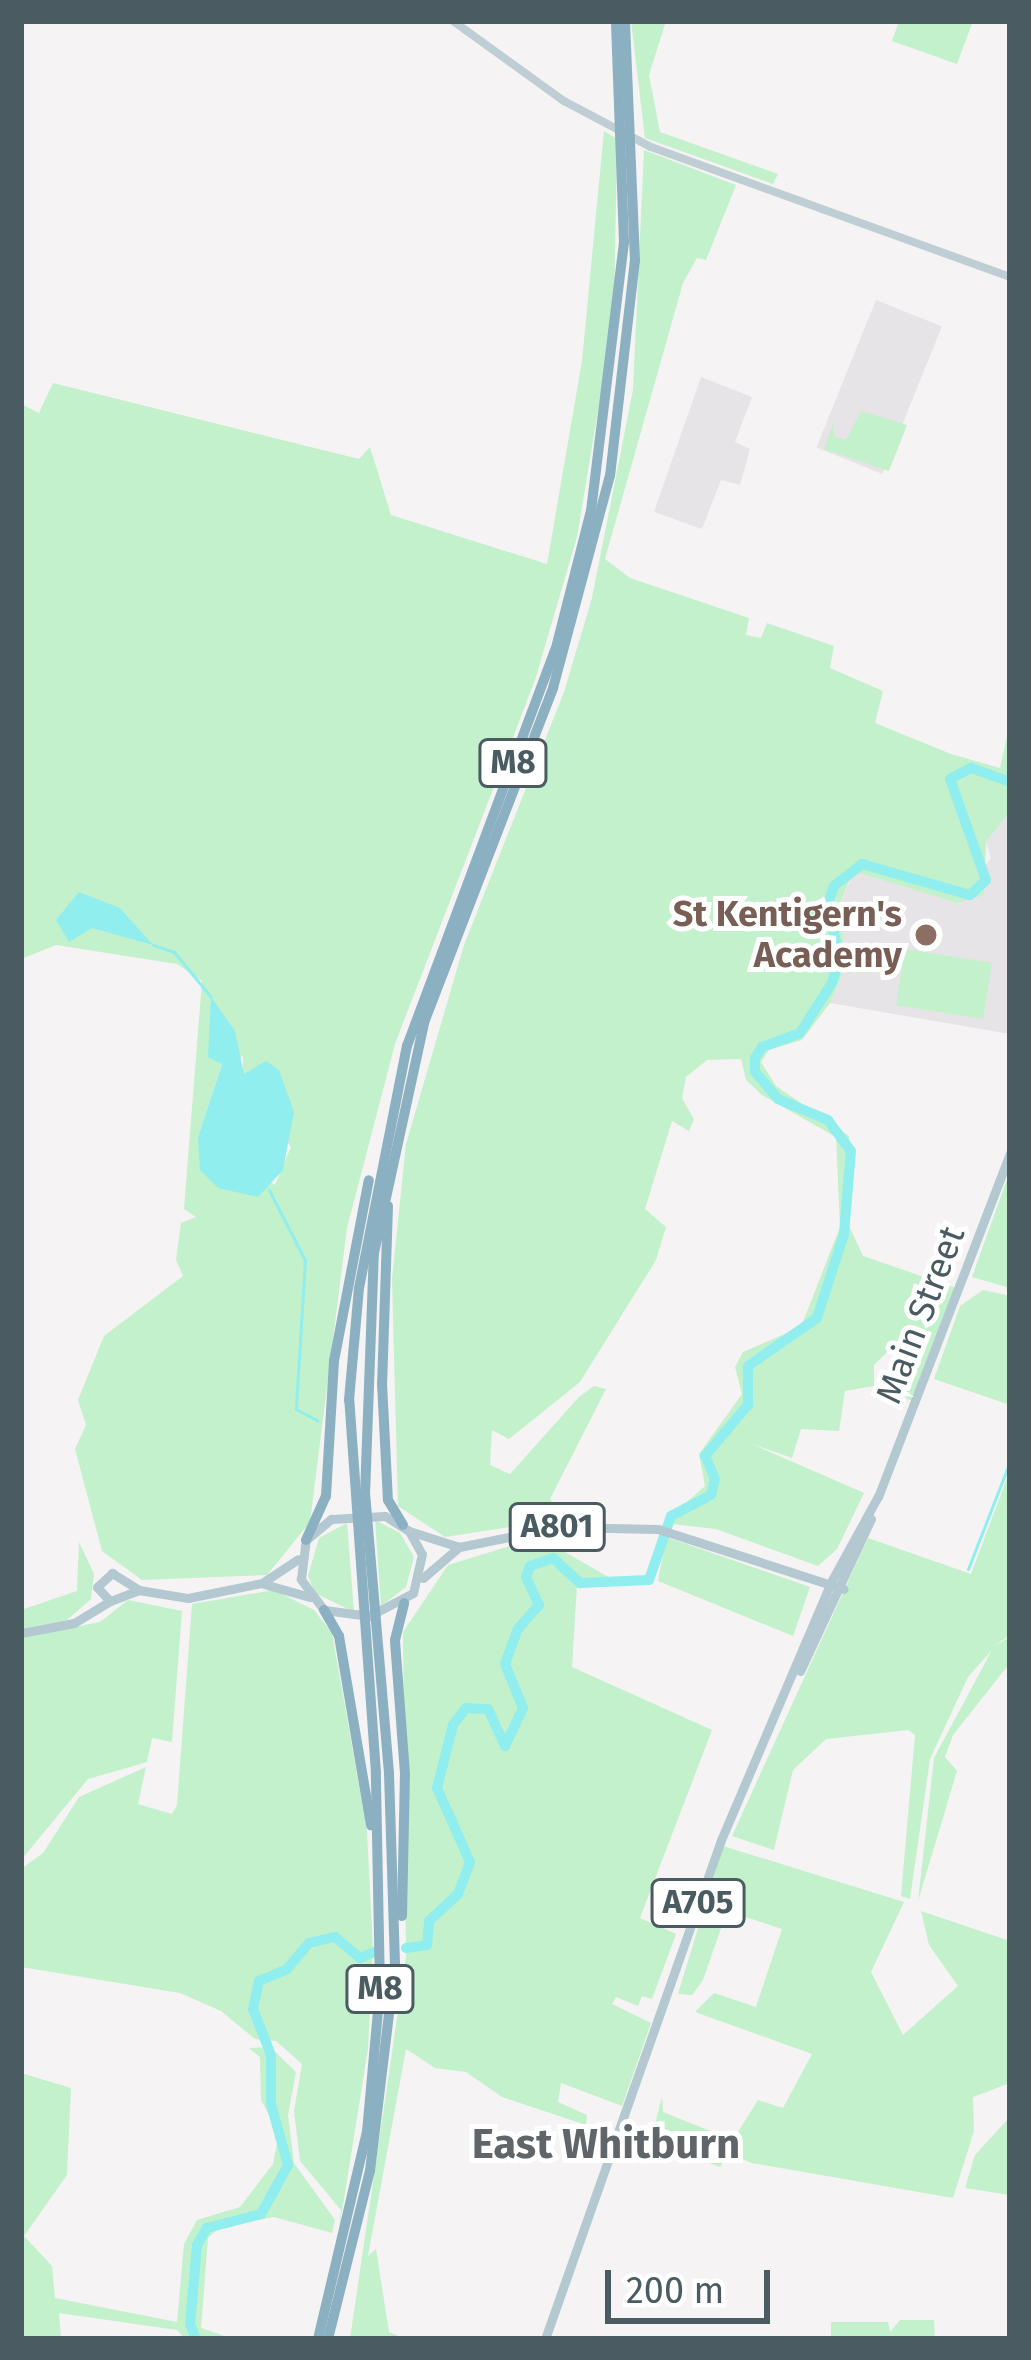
<!DOCTYPE html>
<html>
<head>
<meta charset="utf-8">
<style>
  body { margin:0 }
  #map { position:relative; width:1031px; height:2360px; overflow:hidden; background:#f5f3f3; font-family:"Fira Sans",sans-serif }
  div>[style] { position:absolute }
  .education>* { inset:0; background:#e6e4e6; transform-origin:0 0 }
  .green>* { inset:0; background:#c3f1cb; transform-origin:0 0 }
  .water>* { inset:0; background:#90eeee }
  .stream>* { height:3px; margin:-1.5px; padding:0 1.5px; transform-origin:1.5px; border-radius:1.5px; background:#90eeee }
  .river>* { height:10px; margin:-5px; padding:0 5px; transform-origin:5px; border-radius:5px; background:#90eeee }
  .secondary>* { height:8px; margin:-4px; padding:0 4px; transform-origin:4px; border-radius:4px; background:#bfcdd4 }
  .primary>* { height:9px; margin:-4.5px; padding:0 4.5px; transform-origin:4.5px; border-radius:4.5px; background:#b3c8d1 }
  .motorway>* { height:10px; margin:-5px; padding:0 5px; transform-origin:5px; border-radius:5px; background:#8bb0c1 }
  .dots>* { width:33px; height:33px; translate:-50% -50%; box-sizing:border-box; border:6px solid #fff; border-radius:50% }
  span { translate:-50% -50%; white-space:nowrap; text-align:center; line-height:1.15; -webkit-text-stroke:10px #fff; paint-order:stroke }
  .shield-label span { padding:3px 9px; background:#fff; border:3px solid; border-radius:9px; -webkit-text-stroke-width:0 }
  .shield-label { font-size:33px; color:#4a5b61; font-weight:700 }
  .education-label { font-size:36px; color:#785e54; font-weight:700 }
  .right { translate:-100% -50%; text-align:right }
  .street-label { font-size:36px; color:#4a5b61 }
  .quarter-label { font-size:42px; color:#5f6568; font-weight:700 }
  .frame { position:absolute; inset:0; border:24px solid #4a5b61; pointer-events:none }
  .scale { position:absolute; left:605px; top:2270px; width:165px; height:54px; box-sizing:border-box; border:6px solid #4a5b61; border-top:0; padding-left:15px; font-size:36px; line-height:42px; white-space:nowrap; color:#4a5b61; -webkit-text-stroke:9px #fff; paint-order:stroke }
</style>
</head>
<body>
<div id="map">
  <div class="education">
    <i style="left:876px;top:300px;width:71px;height:159px;rotate:22deg"></i>
    <i style="clip-path:polygon(701px 377px,752px 397px,735px 442px,750px 449px,740px 485px,721px 480px,702px 529px,654px 512px)"></i>
    <i style="clip-path:polygon(1010px 812px,1010px 1034px,830px 1003px,847px 963px,839px 907px,854px 871px,957px 903px,991px 858px,986px 842px)"></i>
  </div>
  <div class="green">
    <i style="clip-path:polygon(631px 21px,666px 21px,649px 75px,660px 132px,778px 174px,773px 184px,645px 138px)"></i>
    <i style="clip-path:polygon(899px 21px,973px 21px,957px 64px,892px 41px)"></i>
    <i style="clip-path:polygon(evenodd,604px 131px,617px 139px,614px 314px,577px 537px,535px 680px,395px 1044px,347px 1228px,310px 1522px,267px 1575px,142px 1580px,102px 1551px,75px 1449px,86px 1425px,78px 1400px,104px 1336px,183px 1276px,176px 1260px,181px 1223px,196px 1217px,184px 1209px,202px 981px,177px 964px,56px 945px,21px 959px,21px 404px,39px 413px,53px 383px,359px 459px,370px 447px,391px 515px,547px 564px,582px 361px,604px 131px,243px 1056px,243px 1076px,291px 1147px,275px 1185px,198px 1137px,222px 1063px,243px 1056px)"></i>
    <i style="clip-path:polygon(644px 150px,736px 185px,706px 260px,697px 258px,683px 283px,605px 559px,630px 578px,749px 618px,746px 635px,761px 638px,767px 623px,834px 646px,830px 668px,883px 691px,875px 723px,951px 754px,1000px 768px,1010px 723px,1010px 812px,986px 842px,984px 895px,957px 903px,853px 871px,839px 907px,847px 963px,830px 1003px,802px 1040px,769px 1050px,761px 1062px,776px 1086px,849px 1136px,849px 1226px,863px 1256px,956px 1288px,916px 1401px,900px 1398px,918px 1371px,907px 1365px,910px 1352px,891px 1348px,874px 1365px,874px 1386px,845px 1391px,839px 1431px,801px 1429px,792px 1458px,752px 1444px,864px 1493px,837px 1549px,818px 1566px,716px 1529px,663px 1523px,705px 1486px,699px 1454px,742px 1394px,735px 1367px,743px 1352px,801px 1327px,840px 1227px,836px 1137px,762px 1095px,746px 1080px,741px 1059px,707px 1060px,686px 1077px,682px 1098px,694px 1119px,689px 1131px,672px 1121px,645px 1209px,666px 1227px,656px 1260px,580px 1382px,509px 1439px,492px 1430px,490px 1465px,510px 1474px,579px 1397px,594px 1386px,606px 1389px,550px 1499px,563px 1519px,445px 1537px,398px 1506px,392px 1279px,406px 1144px,464px 945px,564px 692px,592px 598px,633px 390px)"></i>
    <i style="clip-path:polygon(861px 411px,907px 425px,889px 471px,824px 449px,833px 424px,834px 436px,846px 440px)"></i>
    <i style="left:905px;top:949px;width:88px;height:57px;rotate:9deg"></i>
    <i style="clip-path:polygon(1010px 1171px,1010px 1288px,972px 1277px)"></i>
    <i style="clip-path:polygon(983px 1290px,1010px 1296px,1010px 1405px,934px 1379px,960px 1306px)"></i>
    <i style="clip-path:polygon(1010px 1470px,1010px 1635px,994px 1646px,1010px 1637px,1010px 1663px,953px 1735px,945px 1757px,957px 1771px,918px 1901px,934px 1758px,992px 1650px,968px 1677px,930px 1759px,910px 1899px,901px 1896px,915px 1735px,908px 1730px,826px 1739px,793px 1770px,774px 1850px,732px 1836px,868px 1538px,971px 1574px)"></i>
    <i style="clip-path:polygon(375px 1520px,400px 1533px,414px 1557px,406px 1587px,381px 1606px)"></i>
    <i style="clip-path:polygon(347px 1523px,354px 1612px,315px 1593px,308px 1576px,319px 1538px)"></i>
    <i style="clip-path:polygon(539px 1537px,617px 1582px,577px 1585px,572px 1667px,712px 1730px,640px 1918px,676px 1934px,652px 1999px,642px 1996px,638px 2006px,616px 1997px,612px 2004px,651px 2023px,622px 2106px,561px 2083px,558px 2102px,587px 2115px,586px 2125px,502px 2097px,466px 2072px,435px 2068px,406px 2049px,368px 2256px,376px 2249px,389px 2332px,405px 2339px,350px 2339px,406px 1957px,403px 1632px,448px 1565px)"></i>
    <i style="clip-path:polygon(666px 1537px,810px 1587px,793px 1636px,658px 1581px)"></i>
    <i style="clip-path:polygon(79px 1542px,94px 1574px,91px 1599px,67px 1620px,21px 1629px,21px 1610px,77px 1591px)"></i>
    <i style="clip-path:polygon(274px 1590px,314px 1610px,332px 1633px,367px 1831px,373px 1950px,368px 2049px,339px 2230px,341px 2210px,300px 2161px,294px 2111px,302px 2064px,276px 2041px,255px 2039px,221px 2011px,180px 1993px,21px 1967px,21px 1869px,43px 1853px,79px 1797px,146px 1767px,138px 1804px,172px 1814px,177px 1805px,192px 1604px)"></i>
    <i style="clip-path:polygon(128px 1600px,182px 1611px,172px 1742px,152px 1738px,147px 1762px,88px 1779px,21px 1860px,21px 1638px,100px 1622px)"></i>
    <i style="clip-path:polygon(723px 1846px,904px 1902px,871px 1972px,903px 2035px,958px 1986px,929px 1945px,921px 1911px,1010px 1941px,1010px 2083px,973px 2097px,974px 2131px,953px 2198px,752px 2163px,655px 2125px,662px 2096px,663px 2112px,733px 2140px,758px 2100px,783px 2108px,812px 2054px,695px 2012px,714px 1993px,756px 2007px,782px 1929px,727px 1911px,703px 1980px,692px 1995px,678px 1994px)"></i>
    <i style="clip-path:polygon(270px 2047px,296px 2072px,288px 2115px,294px 2163px,335px 2220px,332px 2233px,274px 2217px,220px 2227px,208px 2238px,201px 2328px,234px 2339px,185px 2339px,177px 2330px,59px 2313px,61px 2339px,21px 2339px,21px 2073px,71px 2088px,67px 2175px,24px 2236px,52px 2266px,55px 2298px,177px 2322px,184px 2244px,197px 2220px,240px 2207px,273px 2164px,279px 2133px,261px 2100px,260px 2057px,249px 2048px)"></i>
    <i style="clip-path:polygon(1010px 2117px,1010px 2195px,965px 2188px,975px 2155px)"></i>
    <i style="clip-path:polygon(627px 2132px,663px 2135px,726px 2157px,720px 2167px)"></i>
    <i style="clip-path:polygon(900px 2320px,934px 2320px,935px 2339px,831px 2339px,831px 2322px,888px 2322px,890px 2332px)"></i>
  </div>
  <div class="water">
    <i style="clip-path:polygon(79px 892px,120px 908px,153px 945px,92px 928px,69px 942px,56px 920px)"></i>
    <i style="clip-path:polygon(211px 997px,235px 1031px,244px 1074px,266px 1061px,279px 1070px,294px 1112px,283px 1170px,258px 1197px,218px 1188px,200px 1170px,198px 1137px,222px 1064px,208px 1057px)"></i>
  </div>
  <div class="stream">
    <i style="left:153px;top:945px;width:22px;rotate:18deg"></i>
    <i style="left:174px;top:952px;width:58px;rotate:50.6deg"></i>
    <i style="left:269px;top:1190px;width:79px;rotate:62.8deg"></i>
    <i style="left:305px;top:1260px;width:149px;rotate:93.5deg"></i>
    <i style="left:296px;top:1409px;width:24px;rotate:28deg"></i>
    <i style="left:968px;top:1569px;width:116px;rotate:-68.7deg"></i>
    <i style="left:195px;top:2336px;width:14px;rotate:12deg"></i>
  </div>
  <div class="river">
    <i style="left:406px;top:1948px;width:21px;rotate:-8deg"></i>
    <i style="left:427px;top:1945px;width:24px;rotate:-85deg"></i>
    <i style="left:429px;top:1921px;width:40px;rotate:-43deg"></i>
    <i style="left:458px;top:1894px;width:34px;rotate:-69deg"></i>
    <i style="left:470px;top:1862px;width:81px;rotate:-114deg"></i>
    <i style="left:437px;top:1788px;width:65px;rotate:-75.7deg"></i>
    <i style="left:453px;top:1725px;width:21px;rotate:-53deg"></i>
    <i style="left:466px;top:1708px;width:22px;rotate:3deg"></i>
    <i style="left:488px;top:1709px;width:41px;rotate:65.3deg"></i>
    <i style="left:505px;top:1746px;width:42px;rotate:-64.7deg"></i>
    <i style="left:523px;top:1708px;width:48px;rotate:-112.2deg"></i>
    <i style="left:505px;top:1664px;width:37px;rotate:-70deg"></i>
    <i style="left:518px;top:1629px;width:32px;rotate:-49deg"></i>
    <i style="left:539px;top:1605px;width:31px;rotate:-115deg"></i>
    <i style="left:526px;top:1577px;width:12px;rotate:-70deg"></i>
    <i style="left:530px;top:1566px;width:24px;rotate:-19deg"></i>
    <i style="left:553px;top:1558px;width:37px;rotate:43deg"></i>
    <i style="left:580px;top:1583px;width:69px;rotate:-2.5deg"></i>
    <i style="left:649px;top:1580px;width:68px;rotate:-71deg"></i>
    <i style="left:671px;top:1516px;width:45px;rotate:-27.7deg"></i>
    <i style="left:711px;top:1495px;width:16px;rotate:-76deg"></i>
    <i style="left:715px;top:1479px;width:25px;rotate:-113deg"></i>
    <i style="left:705px;top:1456px;width:67px;rotate:-49.9deg"></i>
    <i style="left:748px;top:1405px;width:39px;rotate:-90deg"></i>
    <i style="left:748px;top:1366px;width:84px;rotate:-34.8deg"></i>
    <i style="left:817px;top:1318px;width:88px;rotate:-72.2deg"></i>
    <i style="left:844px;top:1234px;width:83px;rotate:-85.2deg"></i>
    <i style="left:851px;top:1151px;width:39px;rotate:-127deg"></i>
    <i style="left:828px;top:1120px;width:54px;rotate:-157.2deg"></i>
    <i style="left:778px;top:1099px;width:35px;rotate:-130deg"></i>
    <i style="left:755px;top:1072px;width:14px;rotate:-90deg"></i>
    <i style="left:755px;top:1058px;width:13px;rotate:-58deg"></i>
    <i style="left:762px;top:1047px;width:40px;rotate:-20.2deg"></i>
    <i style="left:800px;top:1033px;width:59px;rotate:-57.4deg"></i>
    <i style="left:832px;top:983px;width:27px;rotate:-73deg"></i>
    <i style="left:840px;top:957px;width:53px;rotate:-104.3deg"></i>
    <i style="left:827px;top:906px;width:21px;rotate:-71deg"></i>
    <i style="left:834px;top:886px;width:36px;rotate:-38deg"></i>
    <i style="left:862px;top:864px;width:112px;rotate:16deg"></i>
    <i style="left:970px;top:895px;width:22px;rotate:-43deg"></i>
    <i style="left:986px;top:880px;width:107px;rotate:-109.6deg"></i>
    <i style="left:950px;top:779px;width:24px;rotate:-28deg"></i>
    <i style="left:971px;top:768px;width:41px;rotate:19.7deg"></i>
    <i style="left:196px;top:2339px;width:16px;rotate:-112deg"></i>
    <i style="left:190px;top:2324px;width:79px;rotate:-84.9deg"></i>
    <i style="left:197px;top:2245px;width:20px;rotate:-60deg"></i>
    <i style="left:207px;top:2228px;width:56px;rotate:-14.5deg"></i>
    <i style="left:261px;top:2214px;width:56px;rotate:-61.1deg"></i>
    <i style="left:288px;top:2165px;width:63px;rotate:-105.6deg"></i>
    <i style="left:271px;top:2104px;width:49px;rotate:-90deg"></i>
    <i style="left:271px;top:2055px;width:49px;rotate:-111.4deg"></i>
    <i style="left:253px;top:2009px;width:29px;rotate:-78deg"></i>
    <i style="left:259px;top:1981px;width:30px;rotate:-23deg"></i>
    <i style="left:287px;top:1969px;width:34px;rotate:-50deg"></i>
    <i style="left:309px;top:1943px;width:27px;rotate:-13deg"></i>
    <i style="left:335px;top:1937px;width:33px;rotate:40deg"></i>
    <i style="left:360px;top:1958px;width:15px;rotate:-23deg"></i>
  </div>
  <div class="secondary">
    <i style="left:453px;top:21px;width:137px;rotate:35.8deg"></i>
    <i style="left:564px;top:101px;width:98px;rotate:27.9deg"></i>
    <i style="left:651px;top:147px;width:382px;rotate:19.9deg"></i>
  </div>
  <div class="primary">
    <i style="left:878px;top:1497px;width:368px;rotate:-69deg"></i>
    <i style="left:385px;top:1516px;width:28px;rotate:32deg"></i>
    <i style="left:409px;top:1531px;width:26px;rotate:61deg"></i>
    <i style="left:422px;top:1554px;width:40px;rotate:103deg"></i>
    <i style="left:413px;top:1593px;width:50px;rotate:152.4deg"></i>
    <i style="left:369px;top:1616px;width:45px;rotate:-172.4deg"></i>
    <i style="left:324px;top:1610px;width:39px;rotate:-127deg"></i>
    <i style="left:301px;top:1579px;width:39px;rotate:-83deg"></i>
    <i style="left:306px;top:1540px;width:33px;rotate:-40deg"></i>
    <i style="left:331px;top:1519px;width:54px;rotate:-3.2deg"></i>
    <i style="left:409px;top:1531px;width:52px;rotate:17.7deg"></i>
    <i style="left:459px;top:1547px;width:101px;rotate:-11.4deg"></i>
    <i style="left:558px;top:1527px;width:100px;rotate:1.1deg"></i>
    <i style="left:658px;top:1529px;width:195px;rotate:17.9deg"></i>
    <i style="left:423px;top:1578px;width:48px;rotate:-40.7deg"></i>
    <i style="left:264px;top:1584px;width:48px;rotate:15.8deg"></i>
    <i style="left:139px;top:1590px;width:31px;rotate:159deg"></i>
    <i style="left:110px;top:1601px;width:19px;rotate:-133deg"></i>
    <i style="left:97px;top:1587px;width:21px;rotate:-43deg"></i>
    <i style="left:112px;top:1573px;width:32px;rotate:32deg"></i>
    <i style="left:139px;top:1590px;width:50px;rotate:9.3deg"></i>
    <i style="left:188px;top:1598px;width:76px;rotate:-11.5deg"></i>
    <i style="left:262px;top:1583px;width:43px;rotate:-33.7deg"></i>
    <i style="left:21px;top:1633px;width:54px;rotate:-10.7deg"></i>
    <i style="left:74px;top:1623px;width:42px;rotate:-31.4deg"></i>
    <i style="left:800px;top:1671px;width:168px;rotate:-65deg"></i>
    <i style="left:545px;top:2339px;width:529px;rotate:-70.57deg"></i>
    <i style="left:721px;top:1840px;width:280px;rotate:-66.9deg"></i>
    <i style="left:831px;top:1582px;width:98px;rotate:-61.3deg"></i>
  </div>
  <div class="motorway">
    <i style="left:388px;top:1206px;width:177px;rotate:91.9deg"></i>
    <i style="left:382px;top:1383px;width:117px;rotate:87.1deg"></i>
    <i style="left:388px;top:1500px;width:29px;rotate:59deg"></i>
    <i style="left:306px;top:1540px;width:48px;rotate:-65.6deg"></i>
    <i style="left:326px;top:1496px;width:135px;rotate:-86.6deg"></i>
    <i style="left:334px;top:1361px;width:184px;rotate:-79.1deg"></i>
    <i style="left:324px;top:1610px;width:30px;rotate:60deg"></i>
    <i style="left:339px;top:1636px;width:192px;rotate:80.4deg"></i>
    <i style="left:402px;top:1916px;width:142px;rotate:-88.8deg"></i>
    <i style="left:405px;top:1774px;width:134px;rotate:-94.3deg"></i>
    <i style="left:395px;top:1640px;width:38px;rotate:-76deg"></i>
    <i style="left:318px;top:2339px;width:213px;rotate:-76.7deg"></i>
    <i style="left:367px;top:2132px;width:143px;rotate:-84.8deg"></i>
    <i style="left:380px;top:1990px;width:217px;rotate:-91.1deg"></i>
    <i style="left:376px;top:1773px;width:374px;rotate:-94.1deg"></i>
    <i style="left:349px;top:1400px;width:112px;rotate:-84.9deg"></i>
    <i style="left:359px;top:1288px;width:247px;rotate:-78.8deg"></i>
    <i style="left:407px;top:1046px;width:429px;rotate:-69.5deg"></i>
    <i style="left:557px;top:644px;width:137px;rotate:-75.7deg"></i>
    <i style="left:591px;top:511px;width:271px;rotate:-83deg"></i>
    <i style="left:624px;top:242px;width:221px;rotate:-92.1deg"></i>
    <i style="left:328px;top:2339px;width:173px;rotate:-76deg"></i>
    <i style="left:370px;top:2171px;width:209px;rotate:-83.1deg"></i>
    <i style="left:395px;top:1964px;width:191px;rotate:-91.8deg"></i>
    <i style="left:389px;top:1773px;width:279px;rotate:-94.9deg"></i>
    <i style="left:365px;top:1495px;width:242px;rotate:-87.9deg"></i>
    <i style="left:374px;top:1253px;width:239px;rotate:-77.7deg"></i>
    <i style="left:425px;top:1020px;width:356px;rotate:-68.9deg"></i>
    <i style="left:553px;top:688px;width:220px;rotate:-75deg"></i>
    <i style="left:610px;top:476px;width:216px;rotate:-83.4deg"></i>
    <i style="left:635px;top:261px;width:240px;rotate:-92.4deg"></i>
  </div>
  <div class="dots">
    <i style="left:926px;top:935px;background:#8d6e63"></i>
  </div>
  <div class="shield-label">
    <span style="left:513px;top:763px">M8</span>
    <span style="left:557px;top:1527px">A801</span>
    <span style="left:698px;top:1903px">A705</span>
    <span style="left:380px;top:1989px">M8</span>
  </div>
  <div class="education-label">
    <span class="right" style="left:902px;top:935px">St Kentigern's<br>Academy</span>
  </div>
  <div class="street-label">
    <span style="left:921px;top:1315px;rotate:-69deg">Main Street</span>
  </div>
  <div class="quarter-label">
    <span style="left:606px;top:2144px">East Whitburn</span>
  </div>
  <div class="frame"></div>
  <div class="scale">200 m</div>
</div>
</body>
</html>
